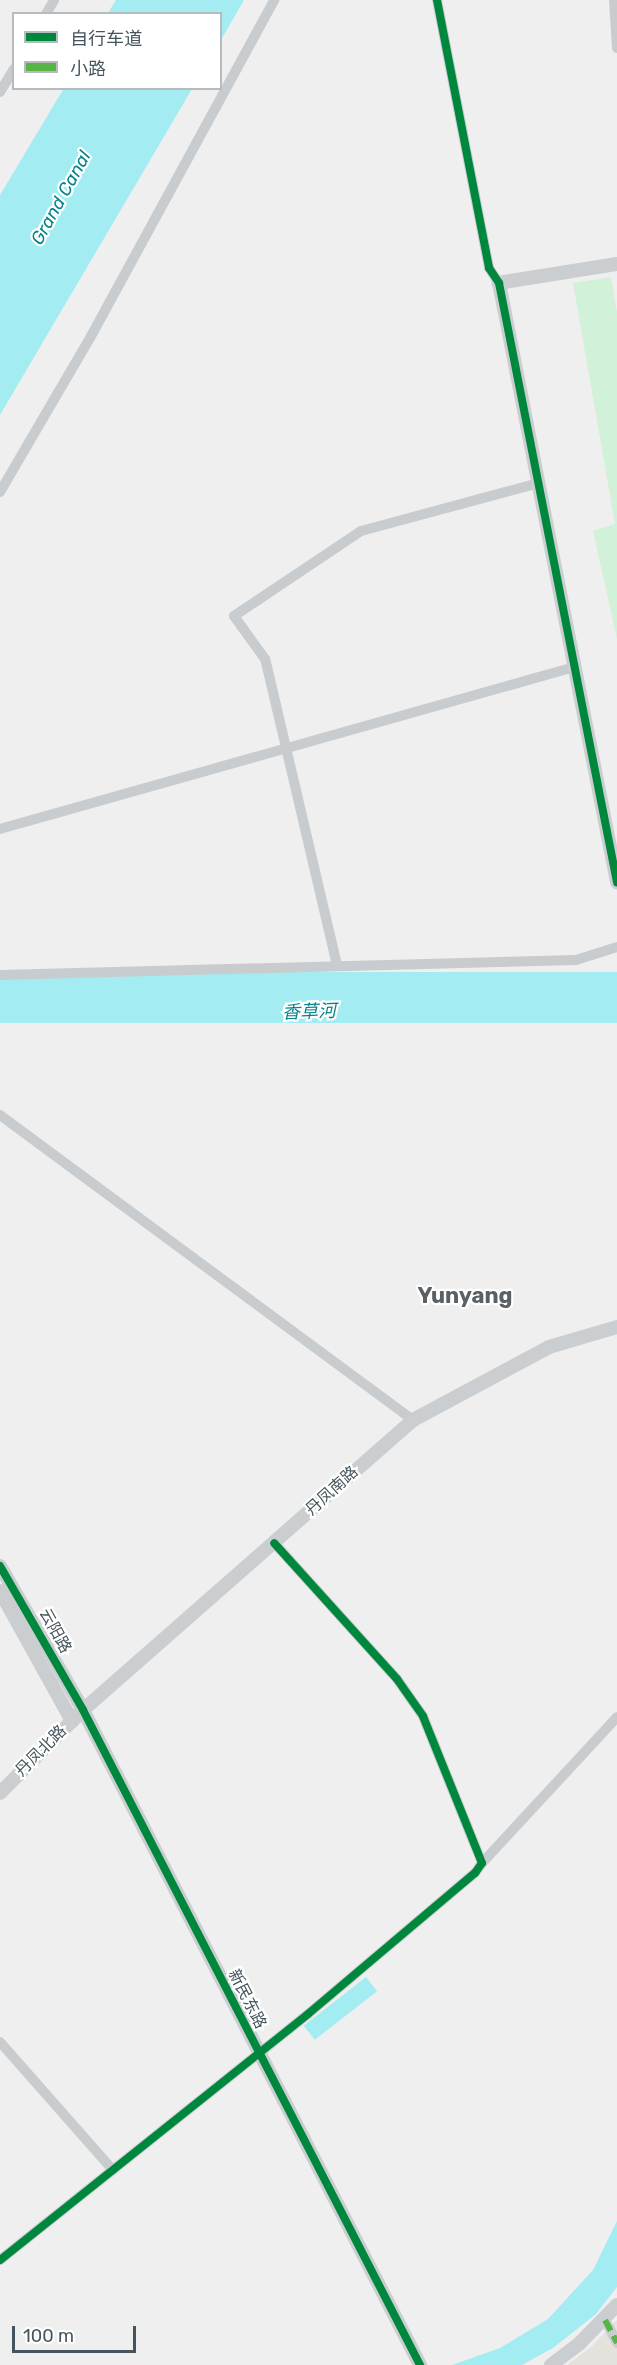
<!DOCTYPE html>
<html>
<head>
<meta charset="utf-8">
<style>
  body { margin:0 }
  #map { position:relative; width:617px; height:2365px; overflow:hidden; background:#f0efef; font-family:Rubik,"Noto Sans SC",sans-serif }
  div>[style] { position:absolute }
  .commercial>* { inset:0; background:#e5e1dc }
  .green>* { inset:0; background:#d1f1d8 }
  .water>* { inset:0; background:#a3edf2; transform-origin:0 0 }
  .street>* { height:10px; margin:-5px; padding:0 5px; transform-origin:5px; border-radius:5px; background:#c8ccce }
  .secondary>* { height:14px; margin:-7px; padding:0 7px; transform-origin:7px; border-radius:7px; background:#caced0 }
  .quiet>* { height:6px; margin-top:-3px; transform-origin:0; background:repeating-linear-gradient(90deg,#57b448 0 12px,transparent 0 18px) }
  .cycleway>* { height:8px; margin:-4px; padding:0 4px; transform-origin:4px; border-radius:4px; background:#00873e }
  span { translate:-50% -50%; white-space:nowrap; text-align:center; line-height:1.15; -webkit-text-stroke:4.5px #fff; paint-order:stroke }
  .street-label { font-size:16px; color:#45555d }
  .water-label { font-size:18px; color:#05838b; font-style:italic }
  .district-label { font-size:22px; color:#5a6064; font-weight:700 }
  .legend { position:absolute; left:12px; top:12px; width:210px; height:78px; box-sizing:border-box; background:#fff; border:2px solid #b5bbbe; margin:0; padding:8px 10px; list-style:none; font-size:18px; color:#45555d }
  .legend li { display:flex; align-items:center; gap:12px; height:30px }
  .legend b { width:30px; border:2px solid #b5bbbe }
  .scale { position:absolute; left:12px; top:2326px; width:124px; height:27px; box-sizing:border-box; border:3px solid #45555d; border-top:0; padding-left:8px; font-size:18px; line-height:21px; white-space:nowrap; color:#45555d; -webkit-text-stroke:4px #fff; paint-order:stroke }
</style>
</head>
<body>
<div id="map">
  <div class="commercial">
    <i style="clip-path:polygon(617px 2320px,617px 2365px,567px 2365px,592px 2346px)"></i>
  </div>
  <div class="green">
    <i style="clip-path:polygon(611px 277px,617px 312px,617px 639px,593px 531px,615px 524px,573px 283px)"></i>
  </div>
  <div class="water">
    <i style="clip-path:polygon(116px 0,244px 0,221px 40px,220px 14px,108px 13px)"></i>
    <i style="clip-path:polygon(64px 88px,192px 89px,0 415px,0 195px)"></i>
    <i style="left:617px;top:972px;width:51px;height:617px;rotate:90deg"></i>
    <i style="left:366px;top:1977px;width:18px;height:79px;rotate:52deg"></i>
    <i style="clip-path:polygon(617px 2221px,617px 2287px,596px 2314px,553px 2348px,522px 2365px,452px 2365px,500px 2348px,548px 2319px,593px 2270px)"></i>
  </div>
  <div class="street">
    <i style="left:437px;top:0;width:273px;rotate:79deg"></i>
    <i style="left:489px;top:268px;width:18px;rotate:56deg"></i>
    <i style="left:614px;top:0;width:48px;rotate:86.4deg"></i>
    <i style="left:46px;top:14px;width:16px;rotate:-60deg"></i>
    <i style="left:0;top:92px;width:27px;rotate:-59deg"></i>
    <i style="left:0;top:492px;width:178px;rotate:-59.7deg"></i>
    <i style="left:90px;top:338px;width:385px;rotate:-61.4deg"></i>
    <i style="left:0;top:829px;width:593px;rotate:-15.75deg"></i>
    <i style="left:337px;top:965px;width:314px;rotate:-103.2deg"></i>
    <i style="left:265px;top:659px;width:53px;rotate:-125.8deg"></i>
    <i style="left:234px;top:616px;width:153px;rotate:-33.8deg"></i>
    <i style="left:361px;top:531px;width:180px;rotate:-15.1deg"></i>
    <i style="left:0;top:975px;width:576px;rotate:-1.49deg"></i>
    <i style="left:576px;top:960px;width:43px;rotate:-17.6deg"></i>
    <i style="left:0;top:1115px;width:513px;rotate:36.45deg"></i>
    <i style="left:482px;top:1863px;width:199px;rotate:-47.2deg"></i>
    <i style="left:0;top:2042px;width:171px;rotate:48.6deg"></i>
    <i style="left:0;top:2260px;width:394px;rotate:-38.6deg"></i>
    <i style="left:308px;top:2014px;width:219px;rotate:-40.2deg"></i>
    <i style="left:475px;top:1873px;width:12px;rotate:-55deg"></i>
    <i style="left:482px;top:1863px;width:158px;rotate:-111.9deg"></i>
    <i style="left:423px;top:1716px;width:45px;rotate:-125.1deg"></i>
    <i style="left:397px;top:1679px;width:183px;rotate:-132.1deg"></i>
    <i style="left:605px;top:2320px;width:26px;rotate:62deg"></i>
  </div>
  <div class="secondary">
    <i style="left:617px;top:264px;width:120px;rotate:170.9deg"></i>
    <i style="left:499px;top:283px;width:611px;rotate:78.86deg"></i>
    <i style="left:0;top:1566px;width:166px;rotate:60deg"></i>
    <i style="left:83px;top:1710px;width:737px;rotate:62.77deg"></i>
    <i style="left:0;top:1591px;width:149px;rotate:61deg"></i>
    <i style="left:0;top:1793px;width:117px;rotate:-45deg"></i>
    <i style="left:83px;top:1710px;width:439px;rotate:-41.3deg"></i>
    <i style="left:413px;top:1420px;width:154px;rotate:-28.2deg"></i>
    <i style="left:549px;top:1347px;width:71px;rotate:-16.4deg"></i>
    <i style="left:551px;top:2365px;width:36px;rotate:-37deg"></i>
    <i style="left:580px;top:2343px;width:53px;rotate:-45.8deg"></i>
  </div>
  <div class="quiet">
    <i style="left:605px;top:2320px;width:26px;rotate:62deg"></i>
  </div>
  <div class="cycleway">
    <i style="left:437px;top:0;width:273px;rotate:79deg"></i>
    <i style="left:489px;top:268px;width:18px;rotate:56deg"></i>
    <i style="left:499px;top:283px;width:611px;rotate:78.86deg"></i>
    <i style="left:0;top:1566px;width:166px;rotate:60deg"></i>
    <i style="left:83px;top:1710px;width:737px;rotate:62.77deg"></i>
    <i style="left:0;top:2260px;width:394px;rotate:-38.6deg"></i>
    <i style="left:308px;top:2014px;width:219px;rotate:-40.2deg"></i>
    <i style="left:475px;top:1873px;width:12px;rotate:-55deg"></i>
    <i style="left:482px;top:1863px;width:158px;rotate:-111.9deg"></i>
    <i style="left:423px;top:1716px;width:45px;rotate:-125.1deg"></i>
    <i style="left:397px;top:1679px;width:183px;rotate:-132.1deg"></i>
  </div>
  <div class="street-label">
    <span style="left:332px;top:1491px;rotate:-42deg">丹凤南路</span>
    <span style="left:55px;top:1631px;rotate:61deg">云阳路</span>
    <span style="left:41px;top:1751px;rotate:-45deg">丹凤北路</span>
    <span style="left:247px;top:1999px;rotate:63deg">新民东路</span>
  </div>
  <div class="water-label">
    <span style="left:61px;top:198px;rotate:-61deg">Grand Canal</span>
    <span style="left:309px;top:1012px;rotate:-2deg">香草河</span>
  </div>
  <div class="district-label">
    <span style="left:465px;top:1296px">Yunyang</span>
  </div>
  <ul class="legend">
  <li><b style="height:8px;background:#00873e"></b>自行车道</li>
  <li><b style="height:8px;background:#57b448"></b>小路</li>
  </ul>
  <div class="scale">100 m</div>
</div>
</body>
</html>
